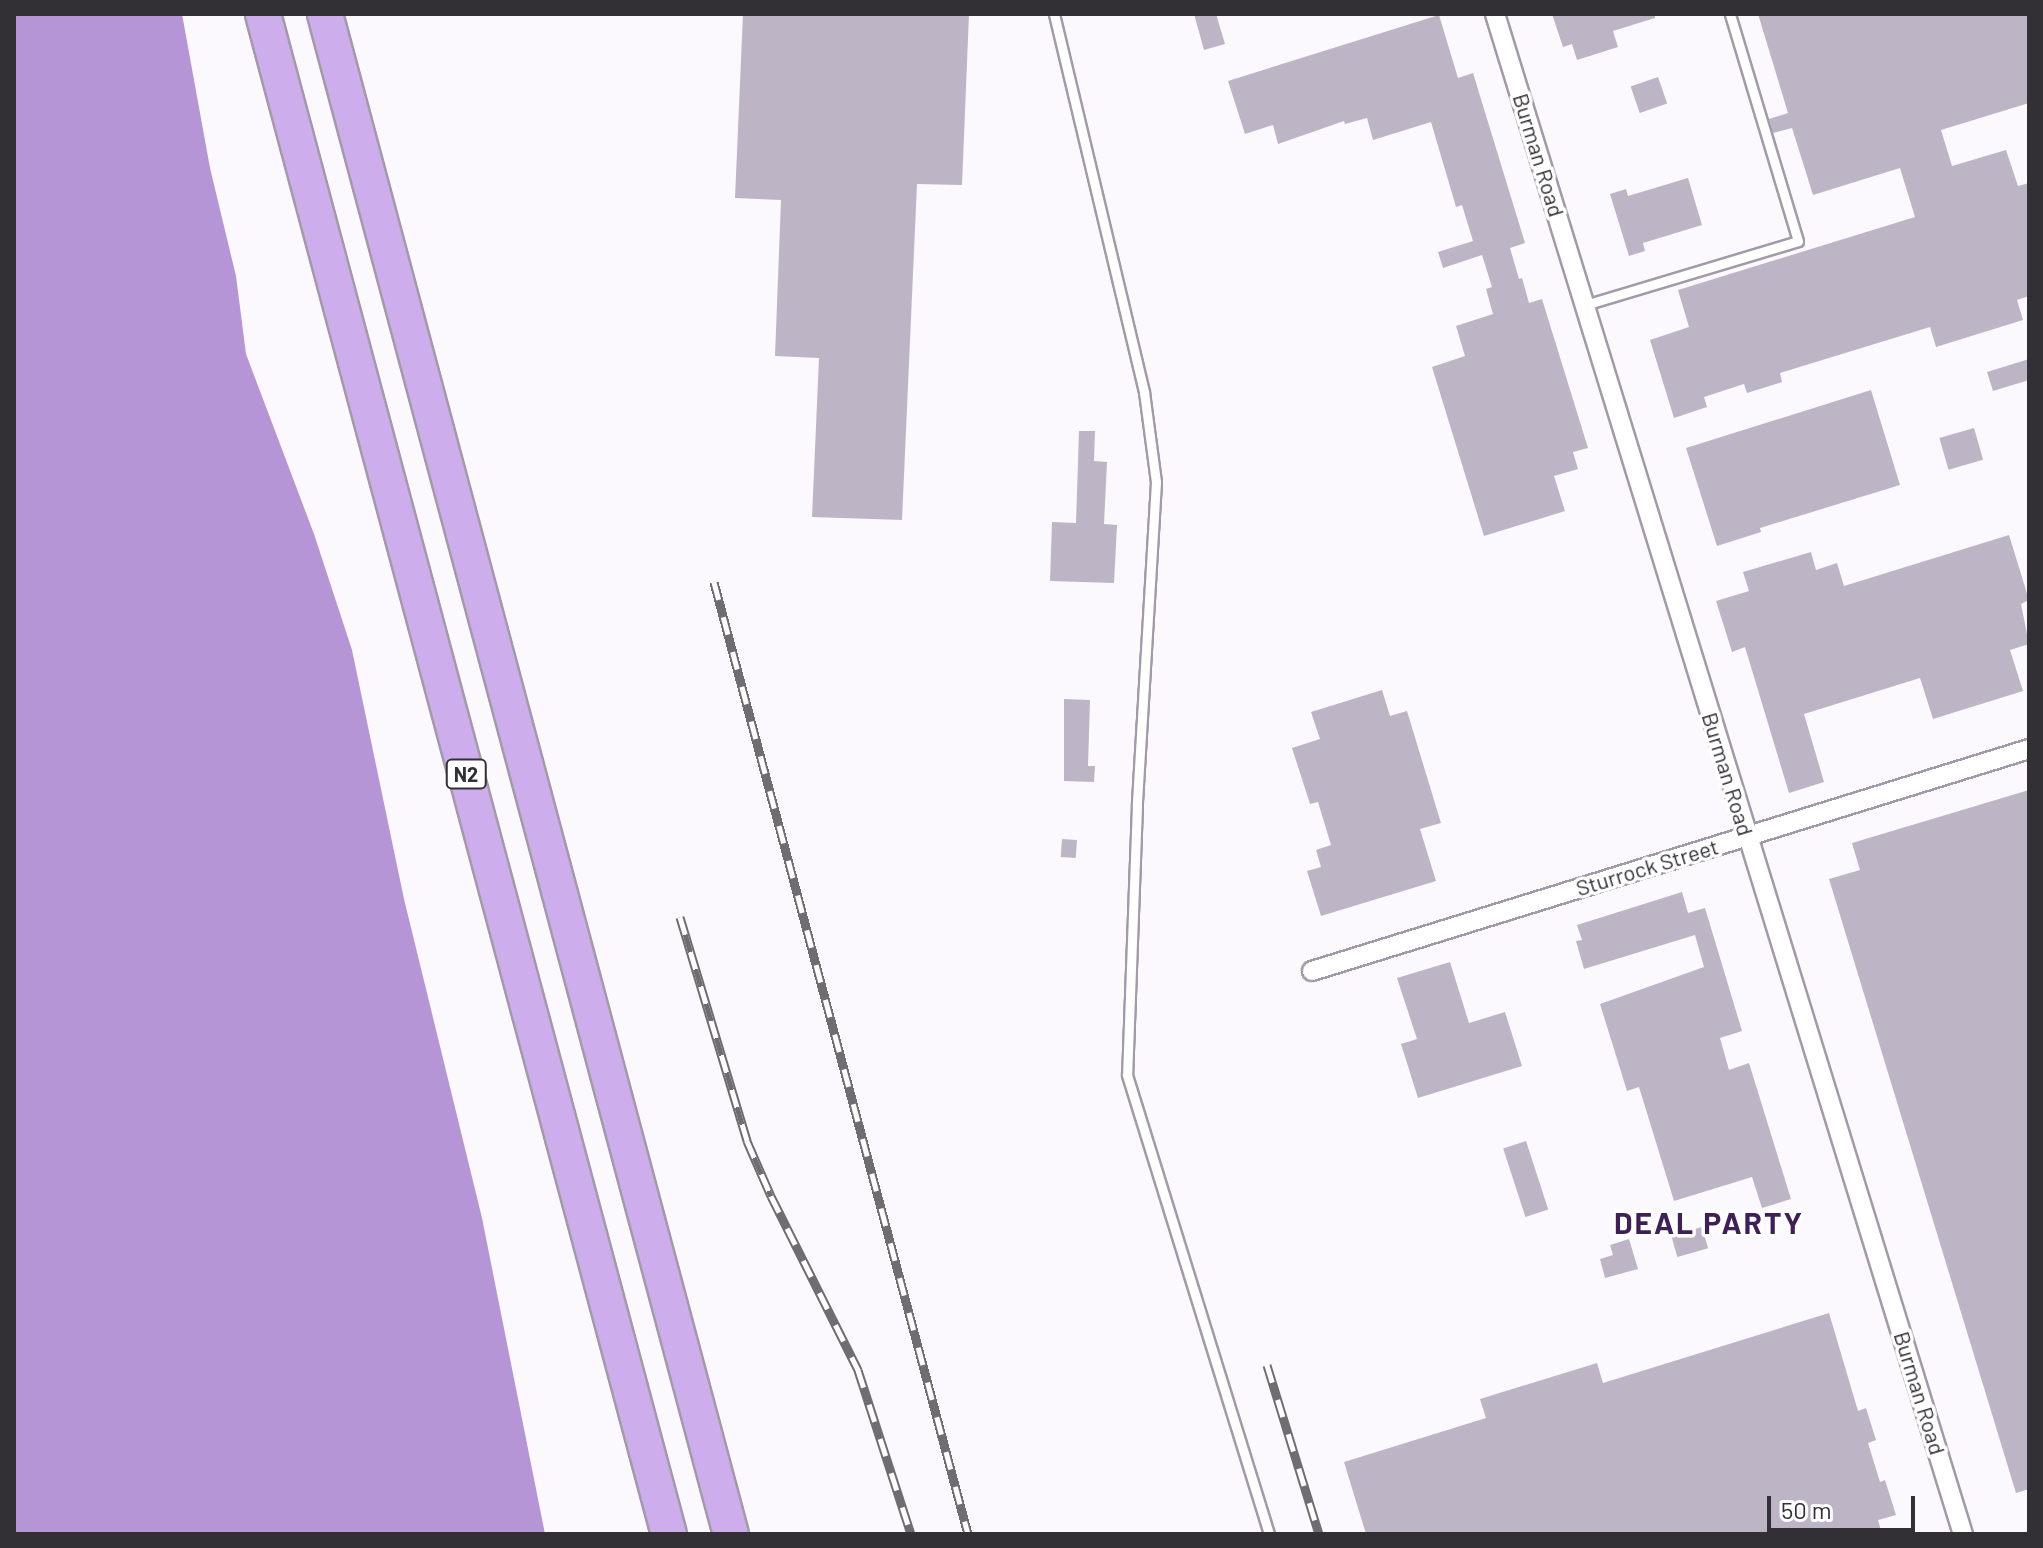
<!DOCTYPE html>
<html>
<head>
<meta charset="utf-8">
<style>
  body { margin:0 }
  #map { position:relative; width:2043px; height:1548px; overflow:hidden; background:#fbf8fe; font-family:Barlow,sans-serif }
  div>[style] { position:absolute }
  .water>* { inset:0; background:#b695d6 }
  .building>* { inset:0; background:#bdb5c5; transform-origin:0 0 }
  .roads { filter:drop-shadow(2px 0 #a29aa9) drop-shadow(-2px 0 #a29aa9) drop-shadow(0 2px #a29aa9) drop-shadow(0 -2px #a29aa9) }
  .service>* { height:9px; margin:-4.5px; padding:0 4.5px; transform-origin:4.5px; border-radius:4.5px; background:#fff }
  .minor>* { height:18px; margin:-9px; padding:0 9px; transform-origin:9px; border-radius:9px; background:#fff }
  .motorway>* { height:34px; margin:-17px; padding:0 17px; transform-origin:17px; border-radius:17px; background:#cdadeb }
  .rail>* { height:9px; margin-top:-4.5px; transform-origin:0; background:repeating-linear-gradient(90deg,#fff 0 18px,#6f6c72 0 36px); box-sizing:border-box; border-block:2px solid #6f6c72 }
  span { translate:-50% -50%; white-space:nowrap; text-align:center; line-height:1.15; -webkit-text-stroke:7px #fff; paint-order:stroke }
  .shield-label span { padding:2px 6px; background:#fff; border:2px solid; border-radius:6px; -webkit-text-stroke-width:0 }
  .shield-label { font-size:20px; color:#322f35; font-weight:700 }
  .street-label { font-size:22px; color:#322f35 }
  .district-label { font-size:30px; color:#3e1f57; font-weight:700; letter-spacing:2px }
  .frame { position:absolute; inset:0; border:16px solid #322f35; pointer-events:none }
  .scale { position:absolute; left:1767px; top:1496px; width:148px; height:36px; box-sizing:border-box; border:4px solid #322f35; border-top:0; padding-left:10px; font-size:24px; line-height:28px; white-space:nowrap; color:#322f35; -webkit-text-stroke:6px #fff; paint-order:stroke }
</style>
</head>
<body>
<div id="map">
  <div class="water">
    <i style="clip-path:polygon(14px 14px,182px 14px,210px 168px,236px 276px,246px 354px,314px 534px,352px 650px,404px 899px,482px 1218px,545px 1534px,14px 1534px)"></i>
  </div>
  <div class="building">
    <i style="clip-path:polygon(743px 14px,969px 14px,962px 185px,917px 184px,902px 520px,812px 517px,819px 358px,775px 356px,781px 200px,735px 198px)"></i>
    <i style="clip-path:polygon(1194px 14px,1216px 14px,1225px 44px,1204px 50px)"></i>
    <i style="clip-path:polygon(1552px 14px,1655px 14px,1655px 18px,1613px 31px,1618px 47px,1577px 60px,1572px 44px,1563px 47px)"></i>
    <i style="clip-path:polygon(1758px 14px,2029px 14px,2029px 103px,1941px 130px,1952px 166px,2006px 150px,2018px 186px,2029px 183px,2029px 296px,2017px 300px,2023px 320px,1936px 347px,1930px 327px,1780px 373px,1782px 382px,1747px 393px,1744px 384px,1704px 397px,1707px 407px,1674px 418px,1650px 340px,1689px 327px,1678px 290px,1915px 217px,1900px 168px,1813px 195px,1792px 128px,1773px 133px,1769px 119px,1788px 113px)"></i>
    <i style="clip-path:polygon(1439px 15px,1458px 78px,1473px 73px,1525px 243px,1510px 248px,1519px 279px,1522px 278px,1529px 303px,1542px 299px,1588px 448px,1573px 452px,1578px 469px,1554px 476px,1565px 511px,1484px 536px,1432px 367px,1465px 356px,1456px 326px,1493px 314px,1486px 289px,1492px 287px,1482px 255px,1443px 268px,1438px 252px,1473px 241px,1462px 205px,1456px 207px,1431px 122px,1373px 140px,1367px 118px,1345px 124px,1344px 121px,1278px 144px,1273px 125px,1245px 134px,1228px 81px)"></i>
    <i style="left:1658px;top:77px;width:28px;height:29px;rotate:71deg"></i>
    <i style="clip-path:polygon(1688px 178px,1702px 225px,1643px 243px,1645px 251px,1629px 256px,1610px 194px,1626px 189px,1628px 196px)"></i>
    <i style="clip-path:polygon(2029px 359px,2029px 380px,1993px 391px,1987px 372px)"></i>
    <i style="clip-path:polygon(1871px 390px,1900px 485px,1760px 528px,1761px 532px,1717px 546px,1686px 448px)"></i>
    <i style="left:1974px;top:428px;width:33px;height:36px;rotate:74deg"></i>
    <i style="clip-path:polygon(1079px 431px,1095px 431px,1094px 461px,1107px 462px,1104px 524px,1117px 525px,1114px 583px,1050px 581px,1052px 522px,1076px 523px)"></i>
    <i style="clip-path:polygon(2009px 535px,2029px 600px,2021px 604px,2029px 644px,2010px 650px,2023px 691px,1933px 719px,1920px 678px,1804px 714px,1824px 782px,1789px 793px,1745px 647px,1732px 652px,1716px 601px,1749px 591px,1743px 572px,1811px 552px,1816px 570px,1837px 563px,1844px 586px)"></i>
    <i style="clip-path:polygon(1382px 690px,1390px 716px,1407px 711px,1441px 823px,1420px 829px,1436px 881px,1321px 916px,1307px 871px,1321px 867px,1316px 850px,1331px 845px,1318px 802px,1310px 804px,1292px 748px,1320px 739px,1311px 712px)"></i>
    <i style="clip-path:polygon(1064px 699px,1090px 700px,1088px 766px,1095px 766px,1094px 782px,1064px 781px)"></i>
    <i style="clip-path:polygon(2029px 790px,2029px 1489px,2016px 1493px,1829px 879px,1860px 870px,1852px 843px)"></i>
    <i style="left:1062px;top:839px;width:15px;height:18px;rotate:4deg"></i>
    <i style="clip-path:polygon(1682px 892px,1688px 913px,1705px 908px,1742px 1031px,1720px 1038px,1729px 1070px,1749px 1063px,1791px 1199px,1762px 1208px,1752px 1177px,1674px 1201px,1639px 1087px,1627px 1091px,1600px 1004px,1704px 967px,1695px 935px,1584px 969px,1576px 941px,1582px 940px,1577px 925px)"></i>
    <i style="clip-path:polygon(1450px 962px,1469px 1023px,1505px 1012px,1522px 1066px,1418px 1098px,1401px 1044px,1417px 1039px,1397px 978px)"></i>
    <i style="left:1526px;top:1141px;width:72px;height:24px;rotate:72deg"></i>
    <i style="left:1702px;top:1227px;width:22px;height:32px;rotate:74deg"></i>
    <i style="clip-path:polygon(1629px 1239px,1638px 1269px,1605px 1278px,1600px 1259px,1613px 1255px,1610px 1245px)"></i>
    <i style="clip-path:polygon(1829px 1313px,1858px 1411px,1866px 1408px,1876px 1440px,1868px 1443px,1880px 1482px,1885px 1480px,1896px 1515px,1878px 1520px,1882px 1534px,1366px 1534px,1344px 1462px,1486px 1418px,1480px 1399px,1597px 1363px,1603px 1383px)"></i>
  </div>
  <div class="roads">
    <div class="service">
      <i style="left:1054px;top:14px;width:389px;rotate:76.6deg"></i>
      <i style="left:1144px;top:392px;width:91px;rotate:82.4deg"></i>
      <i style="left:1156px;top:482px;width:324px;rotate:93.4deg"></i>
      <i style="left:1137px;top:805px;width:270px;rotate:92.1deg"></i>
      <i style="left:1127px;top:1075px;width:480px;rotate:72.8deg"></i>
      <i style="left:1585px;top:305px;width:222px;rotate:-16.7deg"></i>
      <i style="left:1798px;top:241px;width:237px;rotate:-106.7deg"></i>
    </div>
    <div class="minor">
      <i style="left:1495px;top:14px;width:1590px;rotate:72.89deg"></i>
      <i style="left:1312px;top:971px;width:751px;rotate:-17.2deg"></i>
    </div>
    <div class="motorway">
      <i style="left:263px;top:14px;width:1573px;rotate:75.05deg"></i>
      <i style="left:325px;top:14px;width:1573px;rotate:75.05deg"></i>
    </div>
  </div>
  <div class="rail">
    <i style="left:714px;top:582px;width:985px;rotate:75.06deg"></i>
    <i style="left:680px;top:917px;width:234px;rotate:73.3deg"></i>
    <i style="left:747px;top:1141px;width:60px;rotate:66.4deg"></i>
    <i style="left:771px;top:1196px;width:195px;rotate:63.4deg"></i>
    <i style="left:858px;top:1370px;width:172px;rotate:72.1deg"></i>
    <i style="left:1267px;top:1365px;width:177px;rotate:72.9deg"></i>
  </div>
  <div class="shield-label">
    <span style="left:466px;top:774px">N2</span>
  </div>
  <div class="street-label">
    <span style="left:1539px;top:155px;rotate:73deg">Burman Road</span>
    <span style="left:1728px;top:774px;rotate:73deg">Burman Road</span>
    <span style="left:1647px;top:867px;rotate:-17deg">Sturrock Street</span>
    <span style="left:1920px;top:1393px;rotate:73deg">Burman Road</span>
  </div>
  <div class="district-label">
    <span style="left:1709px;top:1222px">DEAL PARTY</span>
  </div>
  <div class="frame"></div>
  <div class="scale">50 m</div>
</div>
</body>
</html>
